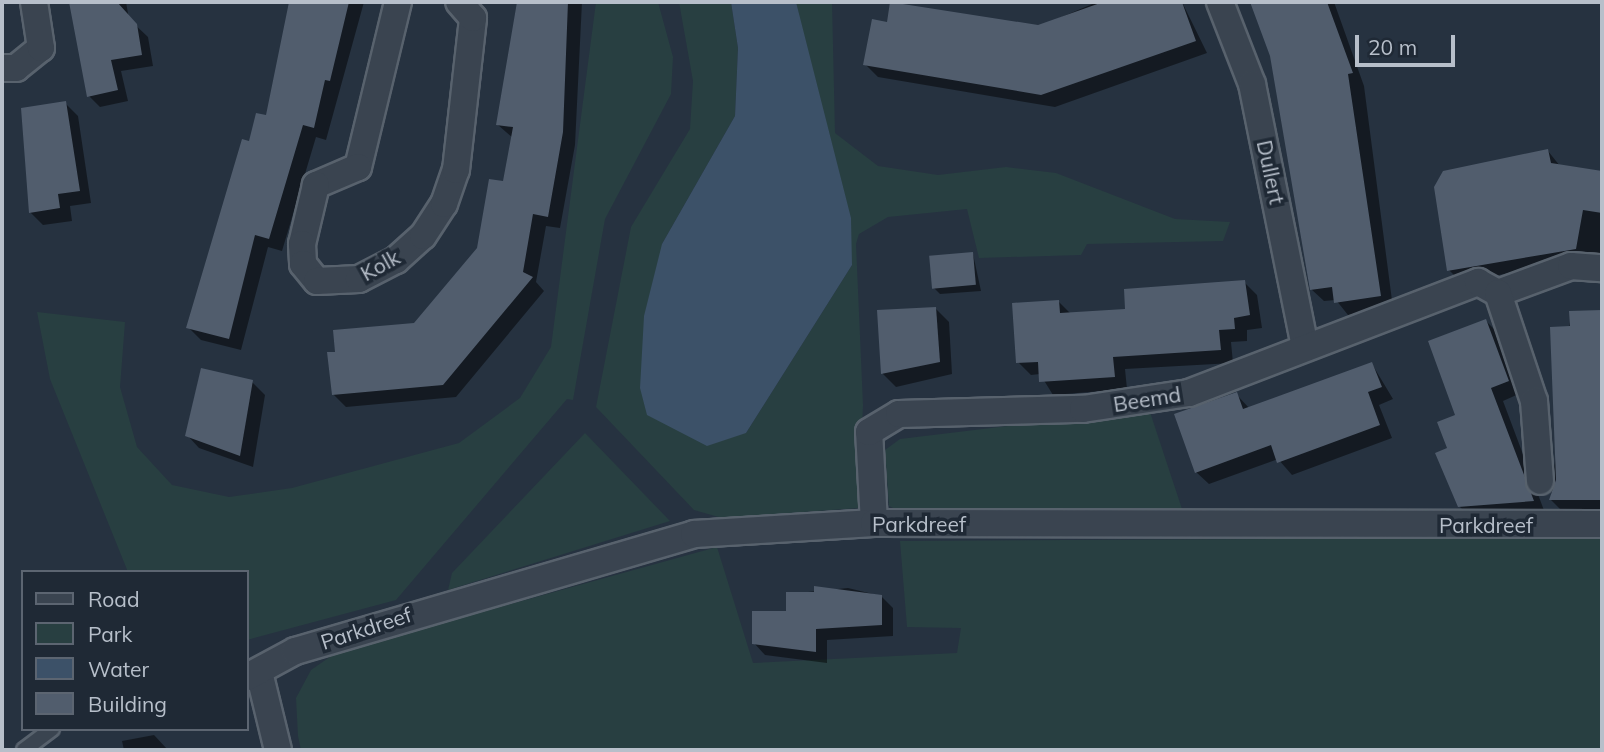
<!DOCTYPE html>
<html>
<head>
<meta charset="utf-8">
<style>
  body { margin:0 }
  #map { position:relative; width:1604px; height:752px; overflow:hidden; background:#263240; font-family:Mulish,sans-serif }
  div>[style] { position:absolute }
  .green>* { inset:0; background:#283f41 }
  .water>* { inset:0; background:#3c5168 }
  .shadow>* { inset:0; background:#0007 }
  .building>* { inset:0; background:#515d6d; transform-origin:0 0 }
  .roads { filter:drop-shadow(2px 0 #58626d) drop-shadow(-2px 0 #58626d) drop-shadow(0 2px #58626d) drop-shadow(0 -2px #58626d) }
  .service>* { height:14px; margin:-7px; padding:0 7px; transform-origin:7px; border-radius:7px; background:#3a4450 }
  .minor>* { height:26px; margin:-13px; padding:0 13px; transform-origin:13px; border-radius:13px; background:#3a4450 }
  span { translate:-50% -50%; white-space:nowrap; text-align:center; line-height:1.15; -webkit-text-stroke:7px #1f2935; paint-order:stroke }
  .street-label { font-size:21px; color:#b7bfca }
  .frame { position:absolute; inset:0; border:4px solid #b7bfca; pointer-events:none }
  .legend { position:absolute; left:21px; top:570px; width:228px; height:161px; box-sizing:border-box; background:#1f2935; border:2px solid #5c6571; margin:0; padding:9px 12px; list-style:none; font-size:21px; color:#b7bfca }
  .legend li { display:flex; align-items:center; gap:14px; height:35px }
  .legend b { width:35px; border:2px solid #5c6571 }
  .scale { position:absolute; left:1355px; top:35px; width:100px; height:32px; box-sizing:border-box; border:4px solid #b7bfca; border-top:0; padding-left:9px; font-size:21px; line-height:24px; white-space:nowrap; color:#b7bfca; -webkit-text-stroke:5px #1f2935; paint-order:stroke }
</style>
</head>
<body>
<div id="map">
  <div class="green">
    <i style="clip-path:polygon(596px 2px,658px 2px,673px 57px,671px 94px,605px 219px,573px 400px,567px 399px,396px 600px,247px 640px,247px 572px,128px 572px,50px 379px,37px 312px,125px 322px,120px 387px,137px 447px,172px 485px,229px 497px,292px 488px,459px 443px,520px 398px,551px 347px)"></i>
    <i style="clip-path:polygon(679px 2px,731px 2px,738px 48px,735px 116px,662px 244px,746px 433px,852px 265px,796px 2px,832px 2px,835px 133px,878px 166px,938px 175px,1006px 167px,1056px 173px,1175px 219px,1230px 222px,1223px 241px,1087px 244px,1081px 255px,979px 258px,967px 209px,888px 217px,859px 234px,856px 244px,863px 405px,859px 508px,722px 518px,694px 510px,596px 407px,631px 227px,690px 129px,693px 81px)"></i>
    <i style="clip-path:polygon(1149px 409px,1184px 515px,899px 511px,889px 506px,885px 450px,900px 439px)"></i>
    <i style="clip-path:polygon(585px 433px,670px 521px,448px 590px,452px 573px)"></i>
    <i style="clip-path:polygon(1602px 537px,1602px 750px,301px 750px,298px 736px,296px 698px,311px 670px,337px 652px,717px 547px,753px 663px,957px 653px,961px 628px,907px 627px,900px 541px)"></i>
  </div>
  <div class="water">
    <i style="clip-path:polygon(731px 2px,796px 2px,851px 218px,852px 265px,746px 433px,707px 446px,647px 415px,640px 388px,644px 316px,662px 244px,735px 116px,738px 48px)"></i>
  </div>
  <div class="shadow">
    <i style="clip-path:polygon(72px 2px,126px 2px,129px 19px,148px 37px,153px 66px,121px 71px,128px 101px,100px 107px,89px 96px)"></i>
    <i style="clip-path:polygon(291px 2px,364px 2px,326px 140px,316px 137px,282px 251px,268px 247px,241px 350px,201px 340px,188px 327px,250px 143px,267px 117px)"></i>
    <i style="clip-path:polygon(519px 2px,582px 2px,575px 145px,560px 228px,546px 226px,536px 282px,544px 291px,456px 397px,346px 407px,333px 394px,337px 353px,415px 324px,479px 248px,505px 183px,513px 138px,498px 125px)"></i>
    <i style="clip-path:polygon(1097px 2px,1182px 2px,1207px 53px,1055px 107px,878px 77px,865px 64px,889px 24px,1038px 27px)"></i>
    <i style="clip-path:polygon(1252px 2px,1334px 2px,1364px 86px,1393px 308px,1348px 315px,1336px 300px,1324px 301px,1311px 289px,1272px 56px)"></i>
    <i style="clip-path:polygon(65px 103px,78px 116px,91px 203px,70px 206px,72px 221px,43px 225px,30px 212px)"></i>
    <i style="clip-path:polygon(1548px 151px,1560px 166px,1602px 172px,1602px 256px,1461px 282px,1449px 270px)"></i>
    <i style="clip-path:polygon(973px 254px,981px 291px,940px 294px,934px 288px)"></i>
    <i style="clip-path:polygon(1244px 282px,1257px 295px,1262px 328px,1247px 330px,1247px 341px,1231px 342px,1233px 363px,1125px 369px,1127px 389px,1053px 395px,1040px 374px,1031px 375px,1018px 362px,1059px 302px,1071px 314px,1127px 311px)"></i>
    <i style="clip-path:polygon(936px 309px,949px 322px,952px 374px,896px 387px,883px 374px,879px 312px)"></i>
    <i style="clip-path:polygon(1571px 312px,1602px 312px,1602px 512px,1564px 513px,1551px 500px)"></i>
    <i style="clip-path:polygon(1486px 321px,1499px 334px,1521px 393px,1503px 401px,1545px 513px,1473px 520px,1459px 506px,1449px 450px)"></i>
    <i style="clip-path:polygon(1372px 364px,1393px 399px,1379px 405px,1392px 438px,1292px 475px,1278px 459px,1209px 484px,1196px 472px,1236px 394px,1250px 409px)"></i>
    <i style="clip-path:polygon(252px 382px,265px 395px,253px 467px,199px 448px,187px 435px)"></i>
    <i style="clip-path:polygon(848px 588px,881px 596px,893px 608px,893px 636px,827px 640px,827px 663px,765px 655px,754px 643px,788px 613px,788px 594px)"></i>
    <i style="clip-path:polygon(154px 735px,168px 750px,124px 750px,122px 741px)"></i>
  </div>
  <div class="building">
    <i style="clip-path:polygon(69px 2px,117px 2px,137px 24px,142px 55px,111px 60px,118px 90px,87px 97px)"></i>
    <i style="clip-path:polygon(289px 2px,349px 2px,330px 81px,325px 80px,314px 128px,303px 125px,269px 239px,255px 235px,229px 339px,186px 328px,242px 139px,249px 141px,256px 113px,266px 115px)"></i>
    <i style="clip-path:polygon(517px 2px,568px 2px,563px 132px,548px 217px,533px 214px,523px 272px,533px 277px,443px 385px,332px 395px,327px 352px,335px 352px,333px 330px,414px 323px,477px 248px,489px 179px,503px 181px,513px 127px,496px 125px)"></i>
    <i style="clip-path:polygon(890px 2px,1038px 25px,1103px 2px,1182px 2px,1196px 41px,1041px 95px,863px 65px,872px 19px,887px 22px)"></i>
    <i style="clip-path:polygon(1250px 2px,1327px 2px,1353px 73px,1348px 74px,1381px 296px,1334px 303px,1332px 287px,1310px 290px,1270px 56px)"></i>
    <i style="clip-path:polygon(66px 101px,80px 191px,58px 194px,60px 208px,29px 213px,21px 108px)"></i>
    <i style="clip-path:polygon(1548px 149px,1551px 163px,1602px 171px,1602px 213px,1583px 210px,1576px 249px,1447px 271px,1434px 187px,1443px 171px)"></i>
    <i style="left:973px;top:252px;width:33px;height:44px;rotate:85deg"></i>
    <i style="clip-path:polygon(1245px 280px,1250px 315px,1234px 318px,1235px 329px,1219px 330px,1221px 350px,1113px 357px,1115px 377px,1039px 382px,1038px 362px,1016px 363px,1012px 303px,1059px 300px,1060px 313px,1125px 309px,1124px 289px)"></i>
    <i style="clip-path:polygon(936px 307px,940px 362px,881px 374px,877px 310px)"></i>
    <i style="clip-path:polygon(1602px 310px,1602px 500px,1549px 500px,1556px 480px,1550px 327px,1570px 326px,1569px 311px)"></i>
    <i style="clip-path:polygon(1486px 319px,1509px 381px,1491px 388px,1534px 501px,1458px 507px,1435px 453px,1447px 448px,1437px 422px,1455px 415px,1428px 341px)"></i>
    <i style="clip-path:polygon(1372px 362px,1382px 387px,1368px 392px,1380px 425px,1277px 463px,1271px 445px,1195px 473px,1174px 414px,1237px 392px,1243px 409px)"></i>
    <i style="clip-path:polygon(201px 368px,253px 380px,240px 456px,185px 436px)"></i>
    <i style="clip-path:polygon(814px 586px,882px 595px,882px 625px,816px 629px,816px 652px,752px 644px,752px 611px,786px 611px,786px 592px,814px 592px)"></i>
  </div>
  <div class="roads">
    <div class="service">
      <i style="left:24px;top:750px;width:35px;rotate:-37deg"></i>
    </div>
    <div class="minor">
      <i style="left:398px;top:2px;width:170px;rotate:103.6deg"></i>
      <i style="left:358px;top:167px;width:46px;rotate:156.8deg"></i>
      <i style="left:316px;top:185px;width:61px;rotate:103.3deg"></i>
      <i style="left:302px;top:244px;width:20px;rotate:87deg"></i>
      <i style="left:303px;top:264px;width:22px;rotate:51deg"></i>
      <i style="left:317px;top:281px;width:42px;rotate:-2.7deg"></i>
      <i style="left:359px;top:279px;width:42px;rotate:-27.2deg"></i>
      <i style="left:396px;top:260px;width:36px;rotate:-42deg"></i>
      <i style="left:423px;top:236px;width:38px;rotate:-57deg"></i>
      <i style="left:444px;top:204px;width:36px;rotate:-71deg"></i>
      <i style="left:456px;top:170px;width:153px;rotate:-83.6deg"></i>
      <i style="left:473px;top:18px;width:21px;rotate:-131deg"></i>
      <i style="left:1220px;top:2px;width:88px;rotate:68.7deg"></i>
      <i style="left:1252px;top:84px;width:268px;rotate:78.6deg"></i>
      <i style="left:2px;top:68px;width:14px"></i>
      <i style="left:16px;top:68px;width:32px;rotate:-39deg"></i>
      <i style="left:41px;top:48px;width:47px;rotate:-98.7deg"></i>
      <i style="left:1498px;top:293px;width:78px;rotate:-20.3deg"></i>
      <i style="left:1571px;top:266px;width:31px;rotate:4deg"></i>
      <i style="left:874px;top:523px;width:91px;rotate:-93.1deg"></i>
      <i style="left:869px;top:432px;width:35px;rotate:-31deg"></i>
      <i style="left:899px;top:414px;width:184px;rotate:-1.6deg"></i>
      <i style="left:1083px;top:409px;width:107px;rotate:-8.6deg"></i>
      <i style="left:1189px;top:393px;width:310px;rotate:-21deg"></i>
      <i style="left:1478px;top:282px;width:23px;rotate:29deg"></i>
      <i style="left:1498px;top:293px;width:114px;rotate:71.6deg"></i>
      <i style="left:1534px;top:401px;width:80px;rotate:85.7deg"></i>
      <i style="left:259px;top:672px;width:80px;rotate:76.3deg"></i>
      <i style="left:247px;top:677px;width:55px;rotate:-28.4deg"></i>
      <i style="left:295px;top:651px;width:416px;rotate:-16.3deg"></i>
      <i style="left:694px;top:534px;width:180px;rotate:-3.5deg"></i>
      <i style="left:874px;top:523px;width:728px;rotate:0.08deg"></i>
    </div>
  </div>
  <div class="street-label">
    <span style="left:1271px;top:172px;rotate:78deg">Dullert</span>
    <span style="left:380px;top:265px;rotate:-29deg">Kolk</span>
    <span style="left:1147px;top:399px;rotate:-9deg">Beemd</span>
    <span style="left:919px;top:524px">Parkdreef</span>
    <span style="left:1486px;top:525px">Parkdreef</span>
    <span style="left:366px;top:628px;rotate:-18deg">Parkdreef</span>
  </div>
  <div class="frame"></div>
  <ul class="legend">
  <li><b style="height:9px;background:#3a4450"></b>Road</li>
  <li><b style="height:19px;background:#283f41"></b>Park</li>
  <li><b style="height:19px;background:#3c5168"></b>Water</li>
  <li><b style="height:19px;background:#515d6d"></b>Building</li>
  </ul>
  <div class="scale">20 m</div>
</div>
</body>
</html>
